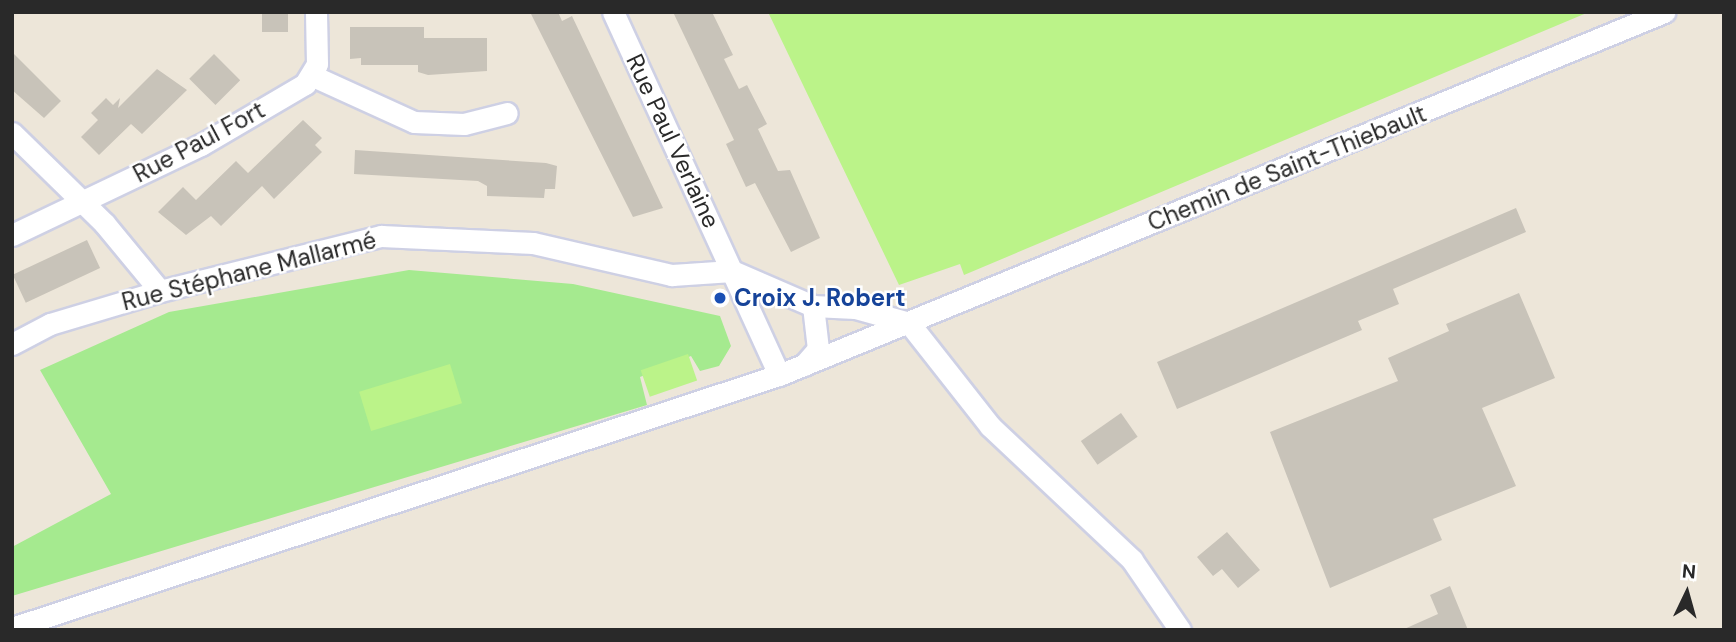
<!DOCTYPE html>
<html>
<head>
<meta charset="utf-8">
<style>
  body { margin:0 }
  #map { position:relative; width:1736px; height:642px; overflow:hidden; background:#ede6d9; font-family:"DM Sans",sans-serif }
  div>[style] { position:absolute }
  .green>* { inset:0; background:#a5ea8f }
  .pitch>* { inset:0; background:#bbf389; transform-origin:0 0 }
  .building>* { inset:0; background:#c8c3b9; transform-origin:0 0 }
  .roads { filter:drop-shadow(2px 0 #ced0e4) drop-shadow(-2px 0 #ced0e4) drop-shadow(0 2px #ced0e4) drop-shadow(0 -2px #ced0e4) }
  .street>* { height:21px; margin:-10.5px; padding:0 10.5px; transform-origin:10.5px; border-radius:10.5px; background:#fff }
  .dots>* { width:19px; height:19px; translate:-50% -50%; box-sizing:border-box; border:4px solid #fff; border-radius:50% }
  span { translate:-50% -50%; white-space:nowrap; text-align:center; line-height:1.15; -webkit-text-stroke:5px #fff; paint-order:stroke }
  .street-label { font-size:24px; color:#292929 }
  .transit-label { font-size:24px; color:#164399; font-weight:700 }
  .left { translate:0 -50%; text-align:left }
  .frame { position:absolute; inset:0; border:14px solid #292929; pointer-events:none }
  .north { position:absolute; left:1652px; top:558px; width:70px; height:70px; -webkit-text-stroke:5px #fff; paint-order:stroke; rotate:5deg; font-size:19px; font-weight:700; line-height:28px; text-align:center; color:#292929 }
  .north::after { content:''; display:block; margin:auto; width:24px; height:32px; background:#292929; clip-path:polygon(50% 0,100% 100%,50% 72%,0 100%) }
</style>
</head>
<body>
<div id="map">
  <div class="green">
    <i style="clip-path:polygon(409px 270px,573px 284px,720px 316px,731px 346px,719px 366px,700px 371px,691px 356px,640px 377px,647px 405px,12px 596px,12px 547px,111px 494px,40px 370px,169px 312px)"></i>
  </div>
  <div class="pitch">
    <i style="clip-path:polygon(768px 12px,1589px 12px,964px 275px,960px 264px,899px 285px)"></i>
    <i style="left:688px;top:354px;width:28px;height:50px;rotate:71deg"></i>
    <i style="left:450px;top:364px;width:41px;height:95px;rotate:73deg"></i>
  </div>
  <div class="building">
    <i style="left:262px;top:12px;width:26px;height:20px"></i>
    <i style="clip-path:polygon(530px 12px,558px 12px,562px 21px,572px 16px,663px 208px,633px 217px)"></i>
    <i style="clip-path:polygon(673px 12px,712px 12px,733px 55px,724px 59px,739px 89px,747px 85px,767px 124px,758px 129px,778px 171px,790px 170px,820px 238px,791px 252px,755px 183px,746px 187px,726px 144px,734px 140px)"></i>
    <i style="clip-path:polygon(350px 27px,424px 27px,424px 38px,487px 38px,487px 71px,428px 75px,418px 72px,418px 65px,361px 65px,361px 58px,350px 59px)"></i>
    <i style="clip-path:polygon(12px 52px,61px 101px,44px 118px,12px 90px)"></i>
    <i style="left:214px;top:54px;width:37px;height:35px;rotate:45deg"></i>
    <i style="clip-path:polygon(157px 69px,187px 90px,142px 134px,131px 124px,99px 155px,81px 137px,98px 120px,91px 113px,106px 98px,113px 105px,120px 98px,118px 108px)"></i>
    <i style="clip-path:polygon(303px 120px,322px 138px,315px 145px,322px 152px,274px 199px,262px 186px,221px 226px,211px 216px,186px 235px,158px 212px,183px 187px,196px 200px,236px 161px,248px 173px)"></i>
    <i style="clip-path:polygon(355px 150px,546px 163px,557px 166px,555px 189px,545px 189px,544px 198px,487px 196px,487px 186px,478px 181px,354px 174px)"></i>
    <i style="clip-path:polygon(1516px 208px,1526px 232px,1393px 289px,1399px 304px,1358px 321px,1362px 330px,1177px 409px,1157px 362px)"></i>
    <i style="left:87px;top:240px;width:31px;height:82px;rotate:65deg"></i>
    <i style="clip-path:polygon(1519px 293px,1555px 378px,1482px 408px,1516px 486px,1433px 519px,1442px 540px,1330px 588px,1270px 432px,1398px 381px,1388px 358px,1449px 331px,1446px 324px)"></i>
    <i style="left:1121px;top:413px;width:29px;height:49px;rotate:55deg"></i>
    <i style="clip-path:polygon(1227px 532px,1260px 570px,1238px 588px,1222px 569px,1213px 576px,1197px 557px)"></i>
    <i style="clip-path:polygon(1450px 586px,1468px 630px,1402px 630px,1438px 614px,1430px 595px)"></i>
  </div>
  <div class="roads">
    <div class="street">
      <i style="left:613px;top:12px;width:399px;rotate:65.4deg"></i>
      <i style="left:313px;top:76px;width:111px;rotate:24.5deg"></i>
      <i style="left:414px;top:122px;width:50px;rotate:2.3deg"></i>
      <i style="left:464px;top:124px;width:44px;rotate:-14.3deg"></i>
      <i style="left:12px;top:133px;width:129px;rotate:44.4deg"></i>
      <i style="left:104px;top:223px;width:88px;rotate:50.5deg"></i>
      <i style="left:12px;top:235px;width:209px;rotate:-25.5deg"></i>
      <i style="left:201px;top:145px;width:121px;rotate:-30.4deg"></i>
      <i style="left:305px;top:84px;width:23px;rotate:-59deg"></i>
      <i style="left:317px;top:64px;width:52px;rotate:-91.1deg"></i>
      <i style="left:12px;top:344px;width:43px;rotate:-27.8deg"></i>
      <i style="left:50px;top:324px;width:115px;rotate:-16.7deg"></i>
      <i style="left:160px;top:291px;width:228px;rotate:-14deg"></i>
      <i style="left:381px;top:236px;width:152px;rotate:2.6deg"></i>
      <i style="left:533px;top:243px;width:143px;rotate:13deg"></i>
      <i style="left:672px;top:275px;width:60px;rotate:-3.8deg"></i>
      <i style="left:732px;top:271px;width:88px;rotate:23.4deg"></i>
      <i style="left:813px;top:306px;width:42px;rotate:2.7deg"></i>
      <i style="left:855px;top:308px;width:56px;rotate:15.5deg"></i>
      <i style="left:909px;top:323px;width:131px;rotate:51.8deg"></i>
      <i style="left:990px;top:426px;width:195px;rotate:43.3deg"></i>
      <i style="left:1132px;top:560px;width:85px;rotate:55.6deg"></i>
      <i style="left:804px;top:365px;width:21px;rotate:-49deg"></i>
      <i style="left:818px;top:349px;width:43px;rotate:-96.6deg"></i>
      <i style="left:12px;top:628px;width:808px;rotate:-18.26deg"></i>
      <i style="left:779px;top:375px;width:957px;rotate:-22.3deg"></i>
    </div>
  </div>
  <div class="dots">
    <i style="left:720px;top:298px;background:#1a4fb4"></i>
  </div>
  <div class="street-label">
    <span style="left:673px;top:141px;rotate:65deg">Rue Paul Verlaine</span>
    <span style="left:199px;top:142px;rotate:-28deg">Rue Paul Fort</span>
    <span style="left:1287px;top:168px;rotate:-22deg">Chemin de Saint-Thiebault</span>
    <span style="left:249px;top:271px;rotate:-14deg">Rue Stéphane Mallarmé</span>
  </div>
  <div class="transit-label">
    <span class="left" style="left:734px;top:298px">Croix J. Robert</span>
  </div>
  <div class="frame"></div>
  <div class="north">N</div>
</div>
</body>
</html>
